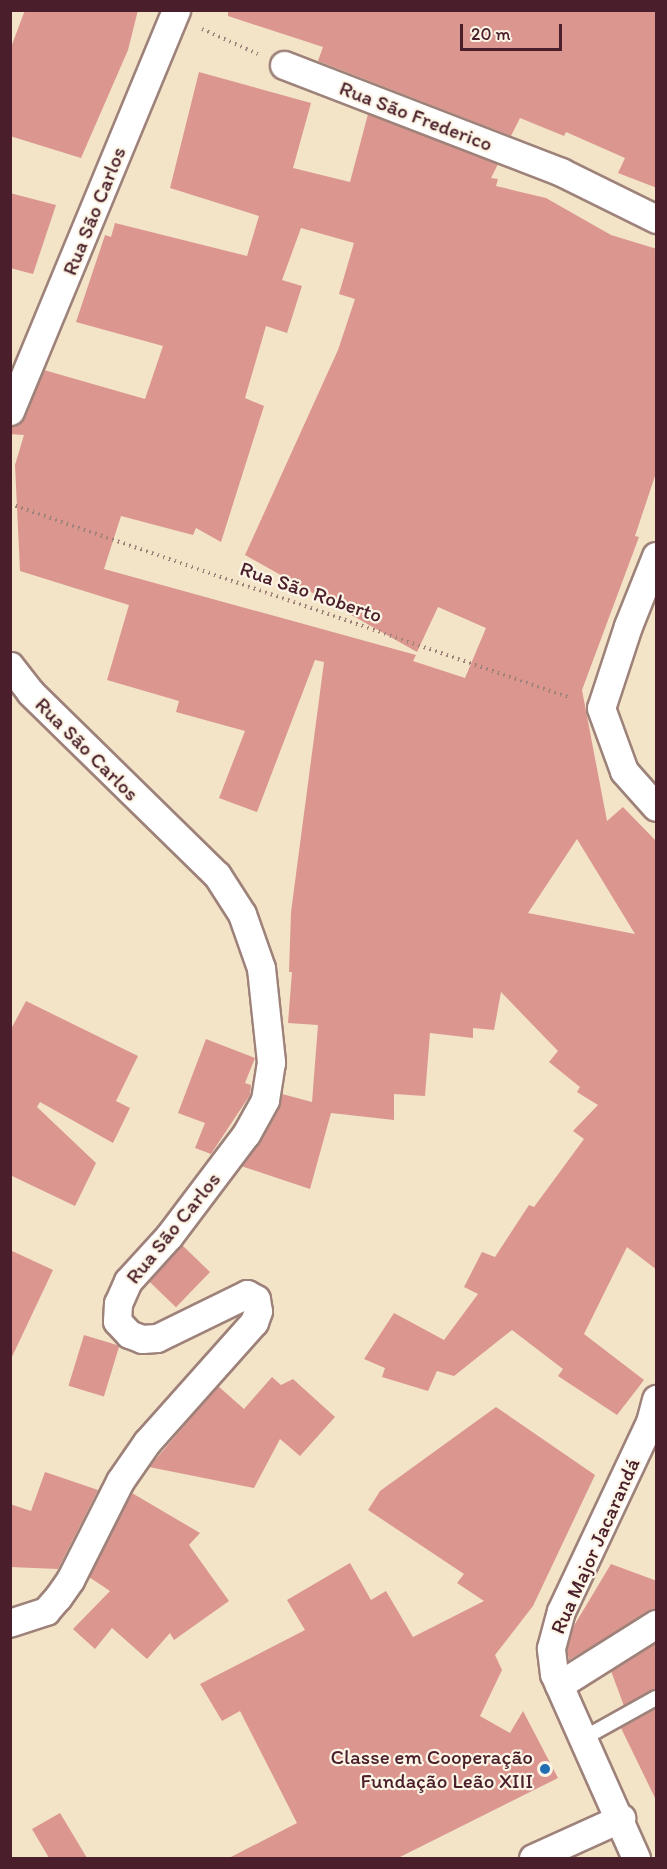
<!DOCTYPE html>
<html>
<head>
<meta charset="utf-8">
<style>
  body { margin:0 }
  #map { position:relative; width:667px; height:1869px; overflow:hidden; background:#f3e4c8; font-family:Itim,sans-serif }
  div>[style] { position:absolute }
  .building>* { inset:0; background:#db9690; transform-origin:0 0 }
  .path>* { height:4px; margin-top:-2px; transform-origin:0; background:repeating-linear-gradient(90deg,#9e827a 0 1.5px,transparent 0 6px) }
  .roads { filter:drop-shadow(2px 0 #9e827a) drop-shadow(-2px 0 #9e827a) drop-shadow(0 2px #9e827a) drop-shadow(0 -2px #9e827a) }
  .lane>* { height:14px; margin:-7px; padding:0 7px; transform-origin:7px; border-radius:7px; background:#fff }
  .street>* { height:27px; margin:-13.5px; padding:0 13.5px; transform-origin:13.5px; border-radius:13.5px; background:#fff }
  .dots>* { width:16px; height:16px; translate:-50% -50%; box-sizing:border-box; border:3px solid #fcf5e5; border-radius:50% }
  span { translate:-50% -50%; white-space:nowrap; text-align:center; line-height:1.15; -webkit-text-stroke:4.5px #fcf5e5; paint-order:stroke }
  .street-label { font-size:21px; color:#4a1f2b }
  .poi-label { font-size:21px; color:#4a1f2b }
  .right { translate:-100% -50%; text-align:right }
  .frame { position:absolute; inset:0; border:12px solid #4a1f2b; pointer-events:none }
  .scale { position:absolute; left:460px; top:24px; width:102px; height:27px; box-sizing:border-box; border:3px solid #4a1f2b; border-top:0; padding-left:8px; font-size:18px; line-height:21px; white-space:nowrap; color:#4a1f2b; -webkit-text-stroke:4px #fcf5e5; paint-order:stroke }
</style>
</head>
<body>
<div id="map">
  <div class="building">
    <i style="clip-path:polygon(25px 10px,138px 10px,128px 50px,81px 158px,10px 136px,10px 50px)"></i>
    <i style="clip-path:polygon(228px 10px,657px 10px,657px 188px,618px 173px,625px 158px,566px 132px,564px 136px,520px 118px,511px 136px,318px 61px,323px 47px,228px 16px)"></i>
    <i style="clip-path:polygon(evenodd,199px 72px,311px 103px,293px 168px,350px 182px,368px 114px,498px 164px,491px 178px,498px 179px,496px 186px,546px 198px,611px 235px,657px 249px,657px 470px,635px 536px,639px 537px,582px 690px,607px 821px,623px 807px,657px 842px,657px 1270px,627px 1247px,584px 1334px,644px 1380px,617px 1415px,558px 1376px,563px 1369px,512px 1330px,454px 1376px,437px 1371px,428px 1391px,382px 1377px,385px 1368px,364px 1359px,394px 1313px,444px 1340px,478px 1294px,464px 1287px,482px 1252px,495px 1257px,529px 1205px,534px 1207px,584px 1139px,573px 1131px,598px 1105px,577px 1092px,580px 1087px,549px 1062px,558px 1051px,501px 992px,494px 1030px,473px 1028px,473px 1038px,430px 1033px,425px 1096px,394px 1094px,394px 1120px,331px 1113px,310px 1189px,241px 1166px,260px 1142px,282px 1094px,312px 1102px,318px 1025px,288px 1023px,292px 972px,289px 972px,291px 912px,324px 662px,315px 660px,257px 812px,219px 798px,245px 731px,176px 712px,179px 701px,107px 680px,129px 605px,20px 571px,15px 465px,24px 435px,10px 434px,10px 426px,24px 418px,44px 370px,145px 399px,163px 346px,76px 322px,105px 235px,111px 237px,115px 223px,247px 256px,259px 216px,170px 188px,199px 72px,301px 228px,354px 243px,339px 294px,355px 299px,338px 350px,245px 555px,417px 652px,438px 607px,486px 628px,465px 678px,413px 661px,416px 655px,104px 569px,121px 516px,193px 535px,196px 528px,221px 542px,264px 406px,245px 398px,266px 326px,287px 333px,302px 286px,282px 280px,301px 228px,199px 72px,577px 839px,635px 934px,528px 913px,577px 839px)"></i>
    <i style="clip-path:polygon(10px 193px,56px 205px,33px 274px,10px 268px)"></i>
    <i style="clip-path:polygon(26px 1001px,138px 1056px,116px 1101px,130px 1108px,113px 1143px,40px 1102px,37px 1107px,96px 1163px,75px 1206px,10px 1175px,10px 1031px)"></i>
    <i style="clip-path:polygon(206px 1039px,255px 1058px,245px 1083px,251px 1085px,250px 1095px,211px 1154px,195px 1148px,205px 1123px,178px 1113px)"></i>
    <i style="left:182px;top:1245px;width:39px;height:49px;rotate:44deg"></i>
    <i style="clip-path:polygon(10px 1250px,53px 1270px,10px 1361px)"></i>
    <i style="left:84px;top:1335px;width:37px;height:53px;rotate:17deg"></i>
    <i style="clip-path:polygon(272px 1377px,281px 1385px,293px 1379px,335px 1417px,300px 1456px,280px 1439px,254px 1488px,149px 1467px,218px 1386px,244px 1409px)"></i>
    <i style="clip-path:polygon(496px 1407px,595px 1475px,533px 1606px,495px 1655px,502px 1670px,480px 1716px,510px 1733px,523px 1711px,558px 1778px,398px 1858px,229px 1858px,297px 1823px,240px 1711px,222px 1721px,200px 1684px,305px 1630px,287px 1600px,350px 1563px,371px 1600px,386px 1591px,413px 1637px,484px 1601px,457px 1583px,464px 1574px,368px 1510px,380px 1491px)"></i>
    <i style="clip-path:polygon(45px 1472px,98px 1490px,58px 1569px,10px 1567px,10px 1504px,31px 1511px)"></i>
    <i style="clip-path:polygon(132px 1493px,200px 1533px,189px 1545px,229px 1601px,174px 1640px,170px 1633px,147px 1659px,112px 1628px,95px 1649px,73px 1629px,110px 1591px,89px 1577px)"></i>
    <i style="clip-path:polygon(611px 1564px,657px 1581px,657px 1608px,569px 1660px,567px 1649px,572px 1629px)"></i>
    <i style="clip-path:polygon(657px 1642px,657px 1689px,624px 1706px,611px 1671px)"></i>
    <i style="clip-path:polygon(657px 1708px,657px 1802px,621px 1728px)"></i>
    <i style="clip-path:polygon(60px 1813px,87px 1858px,49px 1858px,32px 1829px)"></i>
  </div>
  <div class="path">
    <i style="left:202px;top:29px;width:61px;rotate:24.1deg"></i>
    <i style="left:10px;top:504px;width:594px;rotate:19.08deg"></i>
  </div>
  <div class="roads">
    <div class="lane">
      <i style="left:584px;top:1738px;width:82px;rotate:-29.1deg"></i>
    </div>
    <div class="street">
      <i style="left:284px;top:65px;width:297px;rotate:21.1deg"></i>
      <i style="left:561px;top:172px;width:106px;rotate:26.3deg"></i>
      <i style="left:10px;top:411px;width:434px;rotate:-67.5deg"></i>
      <i style="left:656px;top:556px;width:75px;rotate:111.8deg"></i>
      <i style="left:628px;top:626px;width:86px;rotate:108.2deg"></i>
      <i style="left:601px;top:708px;width:67px;rotate:69.9deg"></i>
      <i style="left:624px;top:771px;width:48px;rotate:48.4deg"></i>
      <i style="left:10px;top:666px;width:33px;rotate:52deg"></i>
      <i style="left:30px;top:692px;width:262px;rotate:44.4deg"></i>
      <i style="left:217px;top:875px;width:46px;rotate:57.3deg"></i>
      <i style="left:242px;top:914px;width:57px;rotate:70.6deg"></i>
      <i style="left:261px;top:968px;width:95px;rotate:83.9deg"></i>
      <i style="left:271px;top:1062px;width:38px;rotate:99deg"></i>
      <i style="left:265px;top:1100px;width:39px;rotate:119deg"></i>
      <i style="left:246px;top:1134px;width:128px;rotate:127deg"></i>
      <i style="left:169px;top:1236px;width:61px;rotate:132.3deg"></i>
      <i style="left:128px;top:1281px;width:24px;rotate:114deg"></i>
      <i style="left:118px;top:1303px;width:18px;rotate:93deg"></i>
      <i style="left:117px;top:1321px;width:18px;rotate:47deg"></i>
      <i style="left:129px;top:1334px;width:14px;rotate:21deg"></i>
      <i style="left:142px;top:1339px;width:15px;rotate:-4deg"></i>
      <i style="left:157px;top:1338px;width:100px;rotate:-26.1deg"></i>
      <i style="left:247px;top:1294px;width:10px;rotate:29deg"></i>
      <i style="left:256px;top:1299px;width:12px;rotate:81deg"></i>
      <i style="left:258px;top:1311px;width:12px;rotate:110deg"></i>
      <i style="left:254px;top:1322px;width:161px;rotate:131.7deg"></i>
      <i style="left:147px;top:1442px;width:47px;rotate:124.7deg"></i>
      <i style="left:120px;top:1481px;width:111px;rotate:116.8deg"></i>
      <i style="left:70px;top:1580px;width:21px;rotate:125deg"></i>
      <i style="left:58px;top:1597px;width:18px;rotate:131deg"></i>
      <i style="left:46px;top:1611px;width:38px;rotate:162deg"></i>
      <i style="left:559px;top:1685px;width:115px;rotate:-32.2deg"></i>
      <i style="left:533px;top:1858px;width:97px;rotate:-24.4deg"></i>
      <i style="left:636px;top:1858px;width:201px;rotate:-114deg"></i>
      <i style="left:554px;top:1674px;width:26px;rotate:-97deg"></i>
      <i style="left:551px;top:1648px;width:38px;rotate:-75deg"></i>
      <i style="left:561px;top:1611px;width:209px;rotate:-64.8deg"></i>
      <i style="left:650px;top:1422px;width:24px;rotate:-75deg"></i>
    </div>
  </div>
  <div class="dots">
    <i style="left:545px;top:1769px;background:#1f6fb2"></i>
  </div>
  <div class="street-label">
    <span style="left:416px;top:116px;rotate:21deg">Rua São Frederico</span>
    <span style="left:94px;top:211px;rotate:-68deg">Rua São Carlos</span>
    <span style="left:311px;top:592px;rotate:19deg">Rua São Roberto</span>
    <span style="left:87px;top:749px;rotate:45deg">Rua São Carlos</span>
    <span style="left:173px;top:1228px;rotate:-51deg">Rua São Carlos</span>
    <span style="left:595px;top:1546px;rotate:-66deg">Rua Major Jacarandá</span>
  </div>
  <div class="poi-label">
    <span class="right" style="left:533px;top:1769px">Classe em Cooperação<br>Fundação Leão XIII</span>
  </div>
  <div class="frame"></div>
  <div class="scale">20 m</div>
</div>
</body>
</html>
